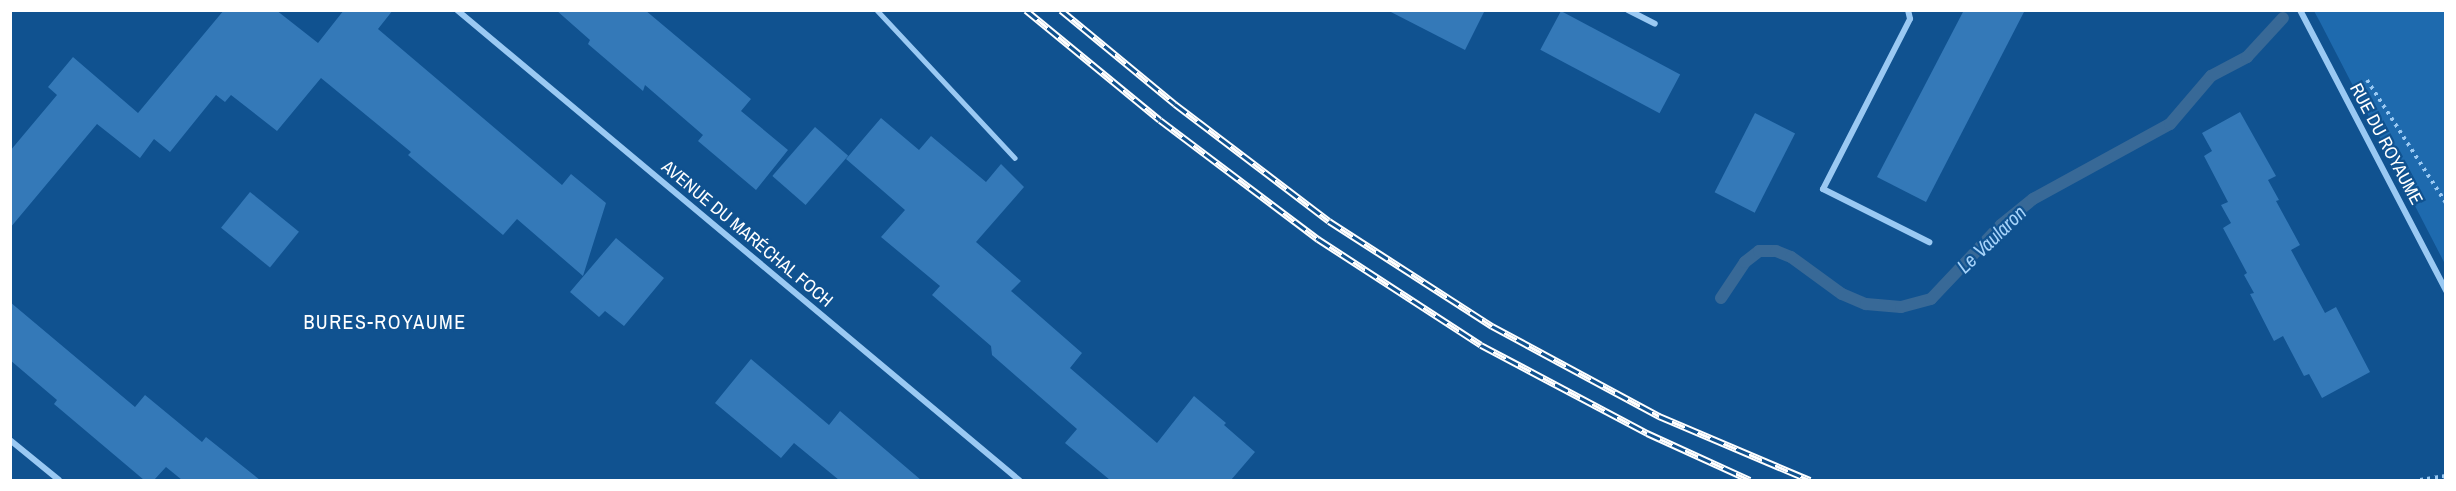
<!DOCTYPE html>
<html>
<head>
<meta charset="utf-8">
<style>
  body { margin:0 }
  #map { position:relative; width:2456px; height:491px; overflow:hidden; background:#105290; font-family:"Archivo Narrow",sans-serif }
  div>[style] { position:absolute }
  .green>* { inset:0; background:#1e6aae }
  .stream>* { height:12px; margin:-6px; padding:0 6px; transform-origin:6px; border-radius:6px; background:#386997 }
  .building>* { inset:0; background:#3479b8; transform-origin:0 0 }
  .path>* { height:4px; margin-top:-2px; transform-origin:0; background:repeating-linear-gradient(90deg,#9ac9f3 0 3px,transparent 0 7.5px) }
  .service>* { height:4.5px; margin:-2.25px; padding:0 2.25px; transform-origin:2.25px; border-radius:2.25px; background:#9ac9f3 }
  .minor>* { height:6px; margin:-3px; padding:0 3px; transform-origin:3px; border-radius:3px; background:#9ac9f3 }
  .rail>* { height:7px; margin-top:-3.5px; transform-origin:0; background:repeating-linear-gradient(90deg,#105290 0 14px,#fff 0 28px); box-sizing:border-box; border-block:2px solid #fff }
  span { translate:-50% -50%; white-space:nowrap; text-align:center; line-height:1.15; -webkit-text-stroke:4.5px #105290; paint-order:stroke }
  .street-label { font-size:18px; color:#fff }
  .water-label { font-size:20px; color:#a6d3fa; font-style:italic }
  .neighbourhood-label { font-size:20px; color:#fff; letter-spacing:1.5px }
  .frame { position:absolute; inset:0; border:12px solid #fff; pointer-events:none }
</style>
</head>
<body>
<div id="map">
  <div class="green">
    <i style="clip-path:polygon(2314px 11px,2445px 11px,2445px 264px,2320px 22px)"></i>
  </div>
  <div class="stream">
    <i style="left:1721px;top:298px;width:43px;rotate:-56.3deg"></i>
    <i style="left:1745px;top:262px;width:18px;rotate:-38deg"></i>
    <i style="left:1759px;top:251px;width:17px"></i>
    <i style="left:1776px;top:251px;width:16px;rotate:22deg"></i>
    <i style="left:1791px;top:257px;width:63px;rotate:36deg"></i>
    <i style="left:1842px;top:294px;width:26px;rotate:23deg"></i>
    <i style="left:1866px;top:304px;width:35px;rotate:5deg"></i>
    <i style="left:1901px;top:307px;width:31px;rotate:-15deg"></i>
    <i style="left:1931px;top:299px;width:102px;rotate:-46.6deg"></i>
    <i style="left:2001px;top:225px;width:41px;rotate:-39.1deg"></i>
    <i style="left:2033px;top:199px;width:156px;rotate:-28.7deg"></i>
    <i style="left:2170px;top:124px;width:63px;rotate:-49.5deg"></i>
    <i style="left:2211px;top:76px;width:41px;rotate:-27.8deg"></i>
    <i style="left:2247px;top:57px;width:53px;rotate:-47.3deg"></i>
  </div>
  <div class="building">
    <i style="clip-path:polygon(224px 10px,276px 10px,318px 43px,344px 10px,393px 10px,378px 29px,562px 185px,571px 174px,606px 203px,583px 276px,517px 219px,503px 235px,408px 155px,411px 152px,321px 78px,277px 131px,231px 95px,225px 102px,216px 95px,170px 152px,154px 139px,140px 158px,97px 124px,10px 228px,10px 151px,57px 95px,48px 87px,73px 57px,138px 113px)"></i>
    <i style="clip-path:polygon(556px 10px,645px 10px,751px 99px,741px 111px,788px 150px,756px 190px,698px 141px,703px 135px,645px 85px,643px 91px,588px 44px,590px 40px)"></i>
    <i style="clip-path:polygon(1387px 10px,1485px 10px,1465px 50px)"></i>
    <i style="clip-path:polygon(1964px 10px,2025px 10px,1926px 202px,1877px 177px)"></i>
    <i style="left:1561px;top:11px;width:135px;height:44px;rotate:28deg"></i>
    <i style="clip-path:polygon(2240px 112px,2276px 176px,2268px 180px,2279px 200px,2276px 201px,2300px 245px,2291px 250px,2325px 313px,2336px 307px,2370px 372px,2322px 398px,2309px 374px,2304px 376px,2283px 336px,2274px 341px,2250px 294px,2254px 293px,2244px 275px,2247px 273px,2223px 228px,2231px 223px,2221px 205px,2228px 202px,2204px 156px,2212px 151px,2202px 133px)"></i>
    <i style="left:1755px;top:113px;width:45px;height:89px;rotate:27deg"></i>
    <i style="clip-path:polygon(881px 118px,919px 150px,931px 136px,986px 182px,1001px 164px,1024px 187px,976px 242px,1021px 281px,1011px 291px,1082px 353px,1070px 368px,1157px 443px,1194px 396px,1226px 423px,1224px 425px,1255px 452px,1231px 480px,1110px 480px,1065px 443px,1077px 429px,992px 355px,991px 346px,932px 295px,940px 286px,881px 237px,905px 210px,846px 159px)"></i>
    <i style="left:815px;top:127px;width:44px;height:65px;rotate:41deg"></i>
    <i style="left:250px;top:192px;width:63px;height:46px;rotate:39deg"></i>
    <i style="clip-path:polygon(616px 238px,664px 278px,624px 326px,605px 311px,599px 317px,570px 292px)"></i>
    <i style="clip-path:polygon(10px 302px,135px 407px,145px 395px,202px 442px,206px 437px,260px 480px,182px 480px,166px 467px,154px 480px,144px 480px,54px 404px,57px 400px,10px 360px)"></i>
    <i style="clip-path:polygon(751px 359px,829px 425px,840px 411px,921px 480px,839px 480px,794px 443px,781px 458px,715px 403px)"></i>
  </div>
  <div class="path">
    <i style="left:2367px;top:80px;width:146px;rotate:57.3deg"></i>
    <i style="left:2420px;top:480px;width:26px;rotate:-9deg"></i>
  </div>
  <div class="service">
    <i style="left:877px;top:10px;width:202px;rotate:47deg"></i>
  </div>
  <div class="minor">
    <i style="left:457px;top:10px;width:733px;rotate:39.91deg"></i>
    <i style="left:1628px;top:10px;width:30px;rotate:27deg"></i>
    <i style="left:1908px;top:10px;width:9px;rotate:77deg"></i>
    <i style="left:1910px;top:19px;width:191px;rotate:117.1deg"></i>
    <i style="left:1823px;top:189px;width:119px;rotate:26.6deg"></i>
    <i style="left:2300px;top:10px;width:317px;rotate:62.5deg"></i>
    <i style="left:10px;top:440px;width:63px;rotate:39.2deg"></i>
  </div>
  <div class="rail">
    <i style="left:1026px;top:10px;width:173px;rotate:39.4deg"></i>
    <i style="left:1160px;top:120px;width:198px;rotate:37deg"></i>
    <i style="left:1318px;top:239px;width:194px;rotate:33deg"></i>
    <i style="left:1481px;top:345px;width:188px;rotate:27.9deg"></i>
    <i style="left:1647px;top:433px;width:113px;rotate:24.5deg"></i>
    <i style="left:1061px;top:10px;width:148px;rotate:39.5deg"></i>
    <i style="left:1175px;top:104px;width:193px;rotate:37.2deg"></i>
    <i style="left:1329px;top:221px;width:194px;rotate:32.8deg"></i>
    <i style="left:1492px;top:326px;width:190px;rotate:28.3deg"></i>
    <i style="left:1659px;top:416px;width:164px;rotate:23deg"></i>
  </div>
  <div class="street-label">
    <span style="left:2386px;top:144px;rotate:62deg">RUE DU ROYAUME</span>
    <span style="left:747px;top:234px;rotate:40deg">AVENUE DU MARÉCHAL FOCH</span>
  </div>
  <div class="water-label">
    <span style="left:1991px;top:239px;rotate:-44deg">Le Vaularon</span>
  </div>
  <div class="neighbourhood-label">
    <span style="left:385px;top:321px">BURES-ROYAUME</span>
  </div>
  <div class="frame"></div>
</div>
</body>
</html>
